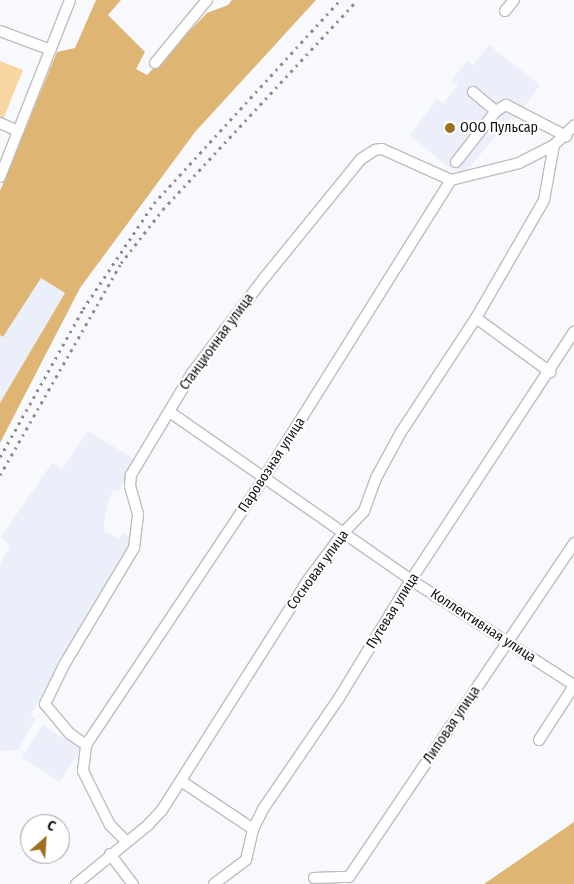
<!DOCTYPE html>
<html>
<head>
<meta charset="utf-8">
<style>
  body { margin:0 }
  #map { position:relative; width:574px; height:884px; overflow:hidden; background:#f8f9fd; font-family:"Fira Sans Condensed",sans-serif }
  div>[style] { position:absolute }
  .built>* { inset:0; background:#eaeffa; transform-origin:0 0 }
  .green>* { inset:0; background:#f7d6a2 }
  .forest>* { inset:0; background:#dfb573 }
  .roads { filter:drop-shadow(1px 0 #bcbec1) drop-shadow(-1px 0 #bcbec1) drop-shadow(0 1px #bcbec1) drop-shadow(0 -1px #bcbec1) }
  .minor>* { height:10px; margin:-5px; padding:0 5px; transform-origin:5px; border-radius:5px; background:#fff }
  .rail>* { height:2.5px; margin-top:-1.25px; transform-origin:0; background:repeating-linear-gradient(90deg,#8a8a8d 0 2.5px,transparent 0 7.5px) }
  .dots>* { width:14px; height:14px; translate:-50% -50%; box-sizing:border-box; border:2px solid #fff; border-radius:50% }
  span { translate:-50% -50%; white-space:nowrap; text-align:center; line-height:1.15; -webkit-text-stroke:4.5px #fff; paint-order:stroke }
  .poi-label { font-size:14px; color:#141415 }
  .left { translate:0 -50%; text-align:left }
  .street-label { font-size:14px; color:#141415 }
  .north { position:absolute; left:20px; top:814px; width:50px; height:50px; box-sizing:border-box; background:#fff; border:1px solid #a1a1a1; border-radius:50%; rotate:26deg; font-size:14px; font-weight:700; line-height:20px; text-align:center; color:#141415 }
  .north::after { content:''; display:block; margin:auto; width:18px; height:22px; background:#9c701f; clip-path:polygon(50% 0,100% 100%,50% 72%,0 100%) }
</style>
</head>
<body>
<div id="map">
  <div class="built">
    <i style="clip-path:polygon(489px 45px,540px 85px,514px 120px,511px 118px,464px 174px,447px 166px,410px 135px,437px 99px,443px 104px,458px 85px,452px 80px,467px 61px,473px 65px)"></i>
    <i style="clip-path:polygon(41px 278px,65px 293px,0 403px,0 335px,3px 337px)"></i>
    <i style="clip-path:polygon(88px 431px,137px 461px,118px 492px,114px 490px,109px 499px,104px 521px,105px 532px,119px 538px,123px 533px,133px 539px,130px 550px,67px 656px,62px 655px,31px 716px,35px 719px,18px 750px,0 751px,0 564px,10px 546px,1px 537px,52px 463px,62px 469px)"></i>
    <i style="left:43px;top:725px;width:45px;height:39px;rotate:33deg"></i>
  </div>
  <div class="green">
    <i style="clip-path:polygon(0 61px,23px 70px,0 127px)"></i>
  </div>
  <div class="forest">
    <i style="clip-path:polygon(96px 0,121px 0,108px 15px,145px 52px,136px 69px,147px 75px,207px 13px,228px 5px,232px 0,316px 0,195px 132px,80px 288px,0 443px,0 403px,65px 293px,41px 278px,3px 337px,0 335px,0 191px,57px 52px,75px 48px)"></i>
    <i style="clip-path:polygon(574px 822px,574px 884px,484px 884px)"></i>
  </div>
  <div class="roads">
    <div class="minor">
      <i style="left:505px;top:11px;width:14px;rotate:-51deg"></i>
      <i style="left:0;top:31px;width:54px;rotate:20.4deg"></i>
      <i style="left:155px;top:63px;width:82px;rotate:-50.5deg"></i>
      <i style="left:473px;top:92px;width:30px;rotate:40deg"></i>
      <i style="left:0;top:123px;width:20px;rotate:24deg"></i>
      <i style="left:456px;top:162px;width:65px;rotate:-51.9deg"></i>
      <i style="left:496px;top:111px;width:12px;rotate:-31deg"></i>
      <i style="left:506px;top:105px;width:68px;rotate:27.3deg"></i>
      <i style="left:0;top:177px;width:190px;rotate:-68.4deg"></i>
      <i style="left:476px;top:318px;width:92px;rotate:36.1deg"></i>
      <i style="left:171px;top:413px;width:292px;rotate:34.8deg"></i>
      <i style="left:411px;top:580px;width:194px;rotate:32.8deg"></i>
      <i style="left:539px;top:740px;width:64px;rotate:-57.1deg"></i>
      <i style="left:86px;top:745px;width:19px;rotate:-145deg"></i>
      <i style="left:70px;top:734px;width:39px;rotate:-130deg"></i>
      <i style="left:45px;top:704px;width:43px;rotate:-64deg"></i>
      <i style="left:64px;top:665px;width:136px;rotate:-59.1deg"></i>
      <i style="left:134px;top:548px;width:34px;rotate:-83deg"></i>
      <i style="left:138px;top:514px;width:29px;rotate:-106deg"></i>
      <i style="left:130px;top:486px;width:11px;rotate:-85deg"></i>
      <i style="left:131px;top:475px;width:119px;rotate:-59.1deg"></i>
      <i style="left:192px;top:373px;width:121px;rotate:-52.8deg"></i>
      <i style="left:265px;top:277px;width:152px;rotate:-50.9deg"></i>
      <i style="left:361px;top:159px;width:17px;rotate:-33deg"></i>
      <i style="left:375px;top:150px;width:7px;rotate:-8deg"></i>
      <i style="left:382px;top:149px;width:76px;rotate:24.2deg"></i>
      <i style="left:451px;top:180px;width:70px;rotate:-14deg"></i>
      <i style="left:519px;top:163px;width:39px;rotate:-27deg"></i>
      <i style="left:554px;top:145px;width:28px;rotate:-44deg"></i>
      <i style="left:181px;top:781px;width:87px;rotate:33.7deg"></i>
      <i style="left:126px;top:841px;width:23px;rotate:-135deg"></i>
      <i style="left:110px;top:825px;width:60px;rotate:-116.6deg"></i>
      <i style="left:83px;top:771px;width:26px;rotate:-83deg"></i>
      <i style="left:86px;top:745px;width:321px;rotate:-56.3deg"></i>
      <i style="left:264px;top:478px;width:352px;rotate:-57.9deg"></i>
      <i style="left:110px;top:854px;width:38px;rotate:53deg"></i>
      <i style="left:314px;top:878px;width:35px;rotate:-2deg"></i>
      <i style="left:349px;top:877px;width:403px;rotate:-56deg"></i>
      <i style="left:76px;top:884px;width:93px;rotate:-39.3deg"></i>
      <i style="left:148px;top:825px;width:21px;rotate:-47deg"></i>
      <i style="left:162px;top:810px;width:272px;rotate:-57.6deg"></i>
      <i style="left:308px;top:580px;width:59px;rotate:-53.3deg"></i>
      <i style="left:343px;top:533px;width:30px;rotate:-46deg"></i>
      <i style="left:364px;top:511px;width:35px;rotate:-70deg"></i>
      <i style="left:376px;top:478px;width:52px;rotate:-61.5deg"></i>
      <i style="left:401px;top:432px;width:136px;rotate:-56.7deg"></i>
      <i style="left:476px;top:318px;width:136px;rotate:-60deg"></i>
      <i style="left:544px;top:200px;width:56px;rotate:-79.7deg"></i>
      <i style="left:214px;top:884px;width:40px;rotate:-37deg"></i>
      <i style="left:246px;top:860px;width:32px;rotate:-77deg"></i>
      <i style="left:253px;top:829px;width:22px;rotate:-63deg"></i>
      <i style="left:263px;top:809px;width:135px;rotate:-55.6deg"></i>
      <i style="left:339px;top:698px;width:138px;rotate:-58.6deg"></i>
      <i style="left:411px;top:580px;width:297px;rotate:-56.7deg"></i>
    </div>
  </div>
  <div class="rail">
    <i style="left:0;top:457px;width:170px;rotate:-60.7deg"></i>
    <i style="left:83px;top:309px;width:128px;rotate:-56.2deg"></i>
    <i style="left:154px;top:203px;width:275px;rotate:-47.5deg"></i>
    <i style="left:0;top:475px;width:244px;rotate:-60.3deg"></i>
    <i style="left:121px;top:263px;width:68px;rotate:-52.1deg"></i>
    <i style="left:163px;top:209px;width:285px;rotate:-47.1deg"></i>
  </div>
  <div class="dots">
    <i style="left:450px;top:128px;background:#9c701f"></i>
  </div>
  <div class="poi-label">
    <span class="left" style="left:460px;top:128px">ООО Пульсар</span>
  </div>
  <div class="street-label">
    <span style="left:217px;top:342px;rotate:-54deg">Станционная улица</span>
    <span style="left:272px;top:465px;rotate:-57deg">Паровозная улица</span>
    <span style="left:318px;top:570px;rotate:-54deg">Сосновая улица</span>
    <span style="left:393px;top:611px;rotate:-58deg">Путевая улица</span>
    <span style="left:483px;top:626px;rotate:33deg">Коллективная улица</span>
    <span style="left:452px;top:725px;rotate:-56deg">Липовая улица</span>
  </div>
  <div class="north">С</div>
</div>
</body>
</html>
